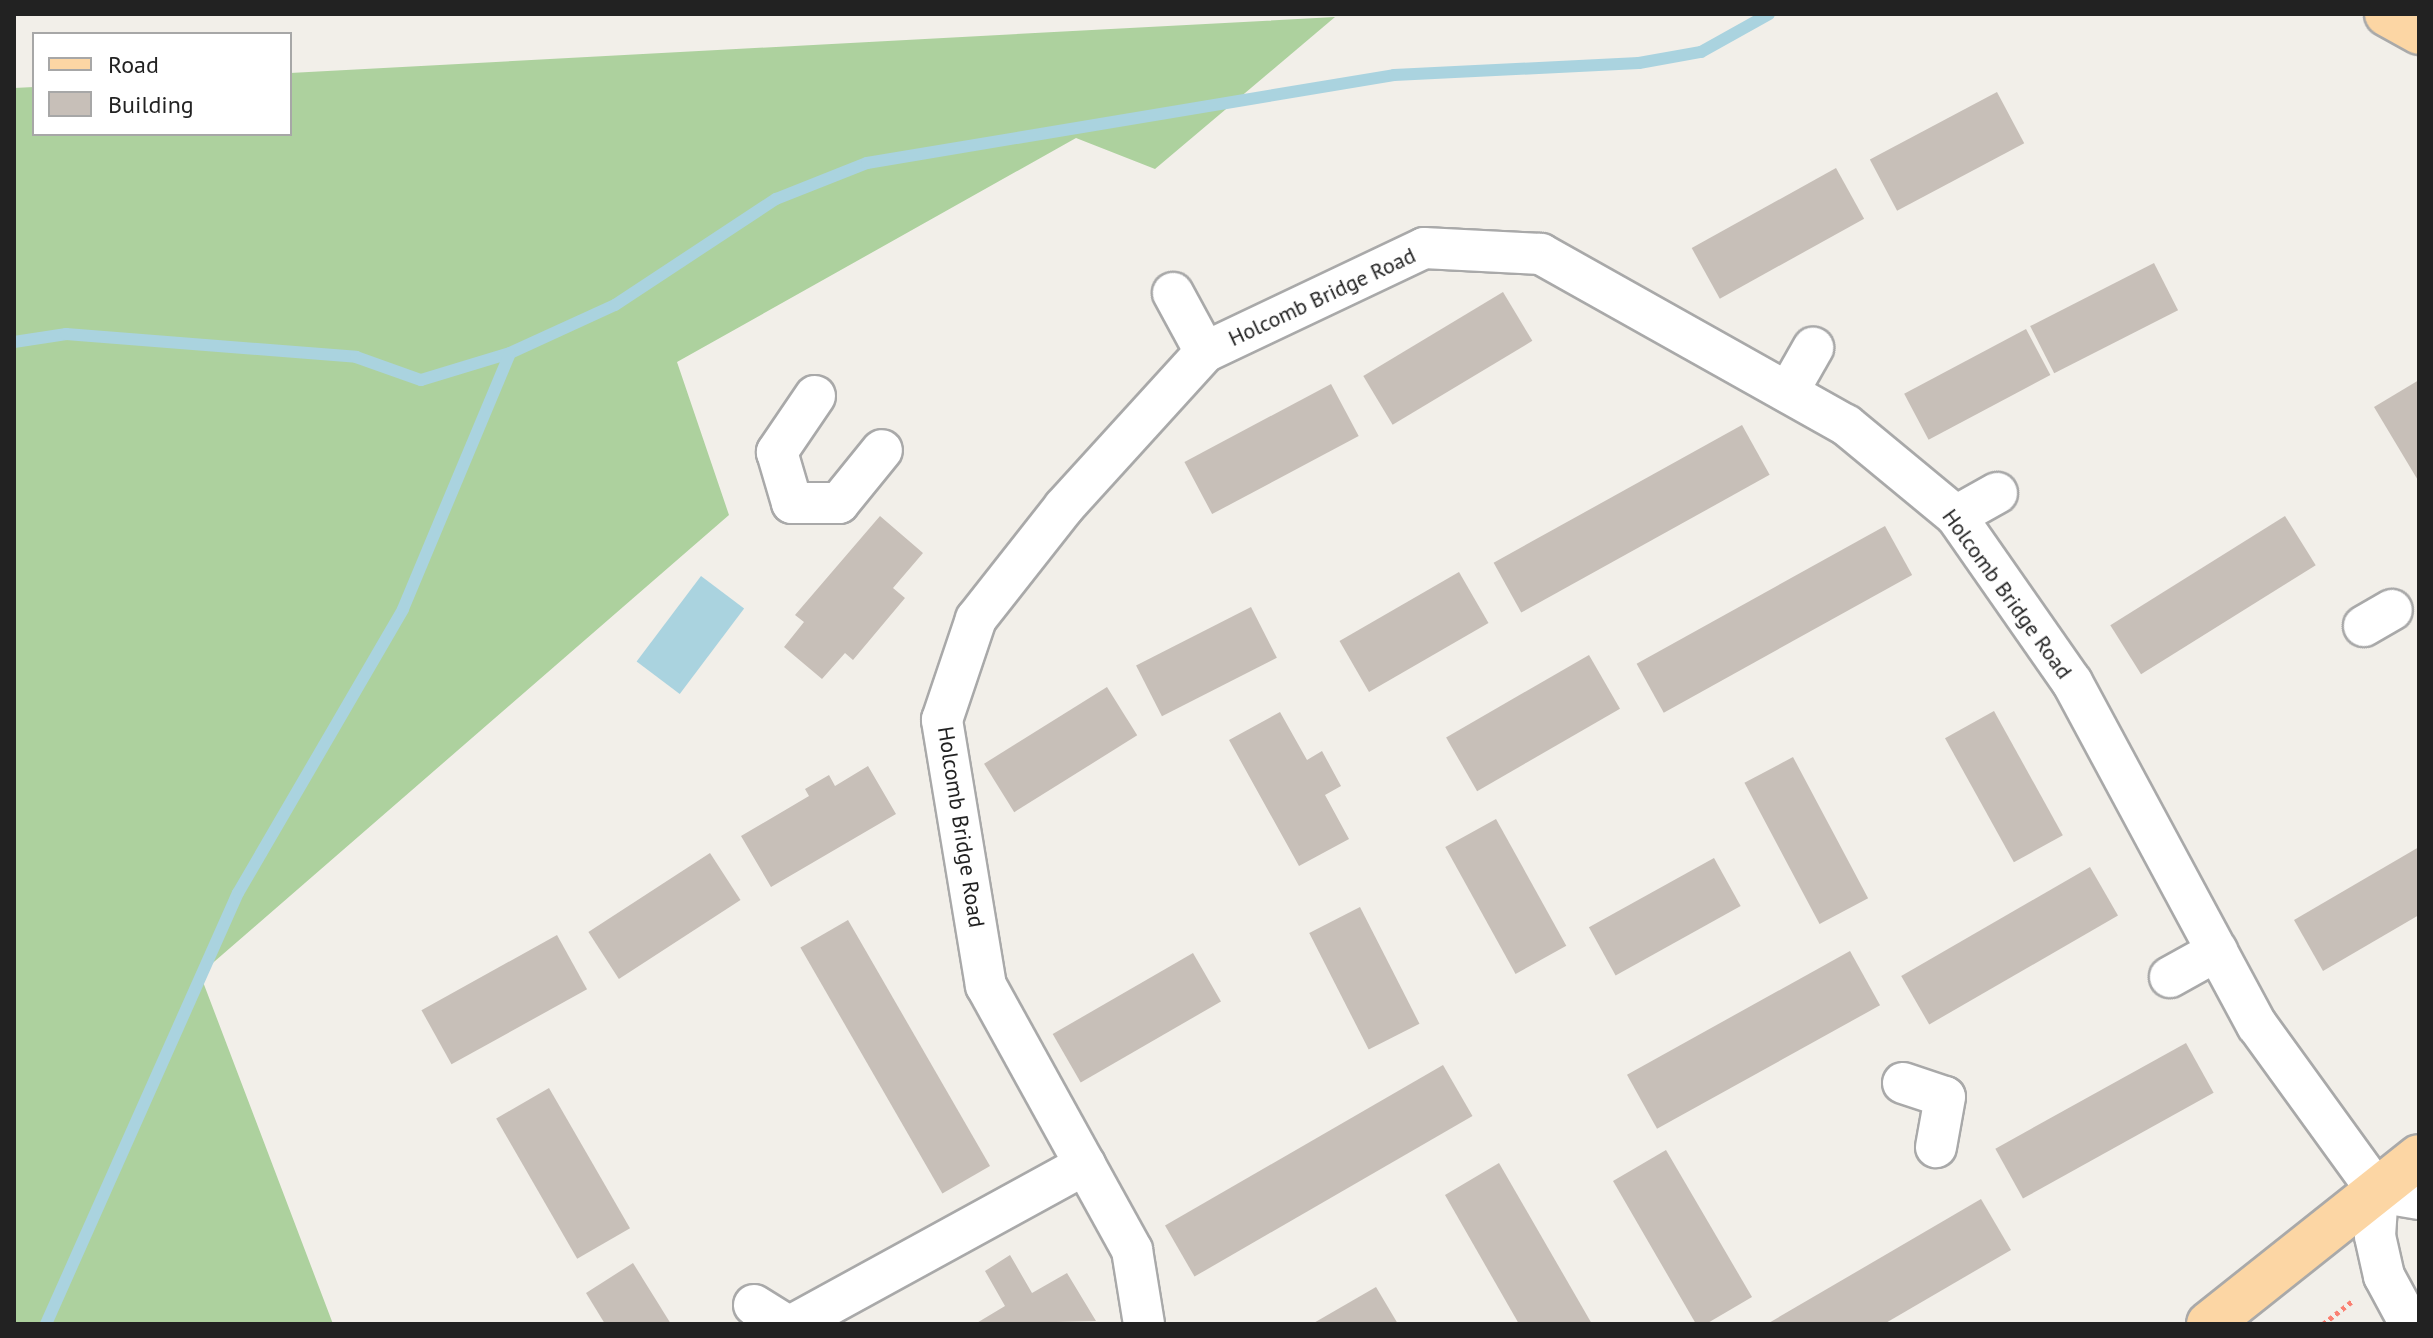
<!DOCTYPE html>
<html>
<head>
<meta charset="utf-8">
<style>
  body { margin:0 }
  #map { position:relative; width:2433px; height:1338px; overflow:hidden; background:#f2efe9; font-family:"PT Sans",sans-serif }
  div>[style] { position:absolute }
  .forest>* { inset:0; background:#add19e }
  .water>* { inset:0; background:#aad3df; transform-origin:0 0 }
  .stream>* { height:12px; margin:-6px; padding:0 6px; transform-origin:6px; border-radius:6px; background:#aad3df }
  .building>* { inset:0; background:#c7bfb8; transform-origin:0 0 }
  .path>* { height:5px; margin-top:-2.5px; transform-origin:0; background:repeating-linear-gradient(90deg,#fa8072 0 4px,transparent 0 8px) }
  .roads { filter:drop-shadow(2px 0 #a9a9a9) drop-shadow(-2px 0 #a9a9a9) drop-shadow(0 2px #a9a9a9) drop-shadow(0 -2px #a9a9a9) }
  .minor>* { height:40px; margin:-20px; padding:0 20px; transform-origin:20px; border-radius:20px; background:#fff }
  .major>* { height:44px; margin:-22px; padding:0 22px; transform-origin:22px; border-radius:22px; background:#fcd6a4 }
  span { translate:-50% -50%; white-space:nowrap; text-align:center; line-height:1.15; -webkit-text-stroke:8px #fff; paint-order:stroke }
  .street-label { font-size:22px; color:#222 }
  .frame { position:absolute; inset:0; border:16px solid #222; pointer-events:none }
  .legend { position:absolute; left:32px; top:32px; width:260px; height:104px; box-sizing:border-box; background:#fff; border:2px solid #a7a7a7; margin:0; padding:10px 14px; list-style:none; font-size:24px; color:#222 }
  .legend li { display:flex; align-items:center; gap:16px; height:40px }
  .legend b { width:40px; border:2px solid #a7a7a7 }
</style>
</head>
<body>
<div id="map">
  <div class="forest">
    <i style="clip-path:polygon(1335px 17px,1155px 169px,1076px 138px,677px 362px,729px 515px,200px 974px,333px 1324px,14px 1324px,14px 88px,34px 87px,34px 134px,290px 134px,290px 73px)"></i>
  </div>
  <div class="water">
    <i style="left:701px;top:576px;width:54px;height:107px;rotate:37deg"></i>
  </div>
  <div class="stream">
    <i style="left:14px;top:342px;width:53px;rotate:-8.7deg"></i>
    <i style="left:66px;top:334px;width:291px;rotate:4.5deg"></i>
    <i style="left:356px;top:357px;width:69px;rotate:19.5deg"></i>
    <i style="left:421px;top:380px;width:93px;rotate:-16.9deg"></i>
    <i style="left:510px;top:353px;width:115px;rotate:-24.6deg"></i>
    <i style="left:615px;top:305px;width:193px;rotate:-33.4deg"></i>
    <i style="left:776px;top:199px;width:98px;rotate:-21.6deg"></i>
    <i style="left:867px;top:163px;width:534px;rotate:-9.48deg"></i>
    <i style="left:1394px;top:75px;width:245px;rotate:-2.8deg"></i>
    <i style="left:1639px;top:63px;width:63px;rotate:-10.1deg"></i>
    <i style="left:1701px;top:52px;width:78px;rotate:-29.2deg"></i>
    <i style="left:46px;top:1324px;width:472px;rotate:-66deg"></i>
    <i style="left:238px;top:893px;width:328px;rotate:-59.8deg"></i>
    <i style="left:403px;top:609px;width:277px;rotate:-67.3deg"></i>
  </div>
  <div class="building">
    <i style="left:1997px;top:92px;width:58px;height:144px;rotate:62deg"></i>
    <i style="left:1836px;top:168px;width:58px;height:165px;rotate:61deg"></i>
    <i style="left:2154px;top:263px;width:53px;height:139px;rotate:63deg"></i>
    <i style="left:1503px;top:292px;width:57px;height:163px;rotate:59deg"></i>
    <i style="left:2026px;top:329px;width:52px;height:138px;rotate:62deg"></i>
    <i style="clip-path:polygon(2419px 380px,2419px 482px,2374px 407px)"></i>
    <i style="left:1331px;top:384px;width:59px;height:166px;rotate:62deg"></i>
    <i style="left:1742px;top:425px;width:57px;height:284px;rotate:61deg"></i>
    <i style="clip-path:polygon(880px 516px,923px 553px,893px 588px,905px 598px,853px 660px,845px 653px,822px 679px,784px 647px,804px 622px,795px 615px)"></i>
    <i style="left:2285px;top:516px;width:58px;height:206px;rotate:58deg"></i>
    <i style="left:1885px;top:526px;width:56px;height:284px;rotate:61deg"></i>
    <i style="left:1459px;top:572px;width:59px;height:138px;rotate:60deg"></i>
    <i style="left:1251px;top:607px;width:57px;height:129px;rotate:63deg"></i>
    <i style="left:1589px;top:655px;width:62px;height:165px;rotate:60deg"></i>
    <i style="left:1107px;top:687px;width:57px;height:145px;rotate:58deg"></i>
    <i style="left:1994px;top:711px;width:142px;height:56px;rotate:61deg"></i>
    <i style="clip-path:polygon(1280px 712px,1307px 760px,1322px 751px,1341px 786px,1325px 795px,1349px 839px,1299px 866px,1229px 740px)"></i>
    <i style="left:1793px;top:757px;width:160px;height:55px;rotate:62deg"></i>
    <i style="clip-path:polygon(868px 766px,896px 814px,771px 887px,741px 836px,809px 796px,805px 789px,829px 775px,835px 786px)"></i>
    <i style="left:1496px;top:819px;width:145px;height:58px;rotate:61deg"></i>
    <i style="clip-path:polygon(2419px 847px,2419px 915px,2323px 971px,2294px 920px)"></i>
    <i style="left:710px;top:853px;width:56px;height:145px;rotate:57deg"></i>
    <i style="left:1714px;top:858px;width:55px;height:143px;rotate:61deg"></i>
    <i style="left:2090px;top:867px;width:56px;height:218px;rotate:60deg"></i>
    <i style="left:1360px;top:907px;width:131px;height:57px;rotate:63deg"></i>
    <i style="left:848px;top:920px;width:284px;height:55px;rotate:60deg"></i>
    <i style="left:557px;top:935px;width:62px;height:155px;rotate:61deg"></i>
    <i style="left:1850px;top:951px;width:62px;height:255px;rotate:61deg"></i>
    <i style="left:1193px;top:953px;width:56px;height:162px;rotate:60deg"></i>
    <i style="left:2186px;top:1043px;width:57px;height:218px;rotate:61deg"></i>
    <i style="left:1443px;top:1065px;width:59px;height:321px;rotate:60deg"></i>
    <i style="left:549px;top:1088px;width:162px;height:61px;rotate:60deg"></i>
    <i style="clip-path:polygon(1666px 1150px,1752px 1297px,1706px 1324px,1696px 1324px,1613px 1181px)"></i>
    <i style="clip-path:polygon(1499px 1163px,1592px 1324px,1519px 1324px,1445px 1195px)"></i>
    <i style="clip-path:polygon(1981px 1199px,2011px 1250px,1884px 1324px,1767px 1324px)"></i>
    <i style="clip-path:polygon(1010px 1255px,1032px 1293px,1067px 1273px,1096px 1321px,975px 1324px,1005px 1306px,985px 1271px)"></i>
    <i style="clip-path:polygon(633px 1263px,671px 1324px,605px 1324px,586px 1293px)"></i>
    <i style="clip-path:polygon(1376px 1287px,1398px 1324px,1312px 1324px)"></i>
  </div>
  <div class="path">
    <i style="left:2323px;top:1324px;width:37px;rotate:-38deg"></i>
  </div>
  <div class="roads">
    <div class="minor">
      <i style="left:1173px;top:293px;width:67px;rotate:61.5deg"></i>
      <i style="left:1788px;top:392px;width:51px;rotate:-60.4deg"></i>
      <i style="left:815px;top:396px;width:68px;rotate:124.2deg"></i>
      <i style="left:777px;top:452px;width:53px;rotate:73.6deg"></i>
      <i style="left:792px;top:503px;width:47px"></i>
      <i style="left:839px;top:503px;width:68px;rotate:-50.9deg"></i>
      <i style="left:1956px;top:516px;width:47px;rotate:-29.3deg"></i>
      <i style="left:2364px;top:626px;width:32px;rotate:-30deg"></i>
      <i style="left:2170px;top:977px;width:54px;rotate:-29deg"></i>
      <i style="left:1903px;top:1083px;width:44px;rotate:18.4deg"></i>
      <i style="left:1945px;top:1097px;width:51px;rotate:100.2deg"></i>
      <i style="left:2378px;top:1192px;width:44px;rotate:93.9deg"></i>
      <i style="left:2375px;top:1236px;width:41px;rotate:77.3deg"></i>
      <i style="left:2384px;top:1276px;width:55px;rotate:61.6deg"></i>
      <i style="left:2378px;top:1192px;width:42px;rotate:9.7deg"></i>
      <i style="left:754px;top:1305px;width:36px;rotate:32deg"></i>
      <i style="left:794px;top:1324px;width:332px;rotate:-28.7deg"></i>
      <i style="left:1144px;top:1324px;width:75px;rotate:-99.2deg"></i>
      <i style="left:1132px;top:1250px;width:302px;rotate:-118.9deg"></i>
      <i style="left:986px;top:986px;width:270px;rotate:-99.4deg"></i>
      <i style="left:942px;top:720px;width:107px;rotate:-71.4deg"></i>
      <i style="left:976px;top:619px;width:142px;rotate:-51.8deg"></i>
      <i style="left:1064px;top:507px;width:210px;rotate:-47.7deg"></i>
      <i style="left:1205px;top:352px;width:242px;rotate:-25.4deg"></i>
      <i style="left:1424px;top:248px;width:117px;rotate:2.9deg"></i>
      <i style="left:1541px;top:254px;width:350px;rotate:29.3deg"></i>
      <i style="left:1846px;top:425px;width:143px;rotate:39.6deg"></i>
      <i style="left:1956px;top:516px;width:203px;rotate:55.1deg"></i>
      <i style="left:2072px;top:682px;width:390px;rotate:61.7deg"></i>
      <i style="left:2257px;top:1025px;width:206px;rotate:54.1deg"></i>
    </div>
    <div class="major">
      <i style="left:2387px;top:14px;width:37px;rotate:29deg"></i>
      <i style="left:2209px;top:1324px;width:268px;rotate:-38.5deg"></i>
    </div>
  </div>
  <div class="street-label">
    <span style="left:1322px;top:297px;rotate:-25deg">Holcomb Bridge Road</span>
    <span style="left:2007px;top:594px;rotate:54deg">Holcomb Bridge Road</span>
    <span style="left:961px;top:827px;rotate:81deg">Holcomb Bridge Road</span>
  </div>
  <div class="frame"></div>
  <ul class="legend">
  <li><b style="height:10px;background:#fcd6a4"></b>Road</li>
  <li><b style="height:22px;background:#c7bfb8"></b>Building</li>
  </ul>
</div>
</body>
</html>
